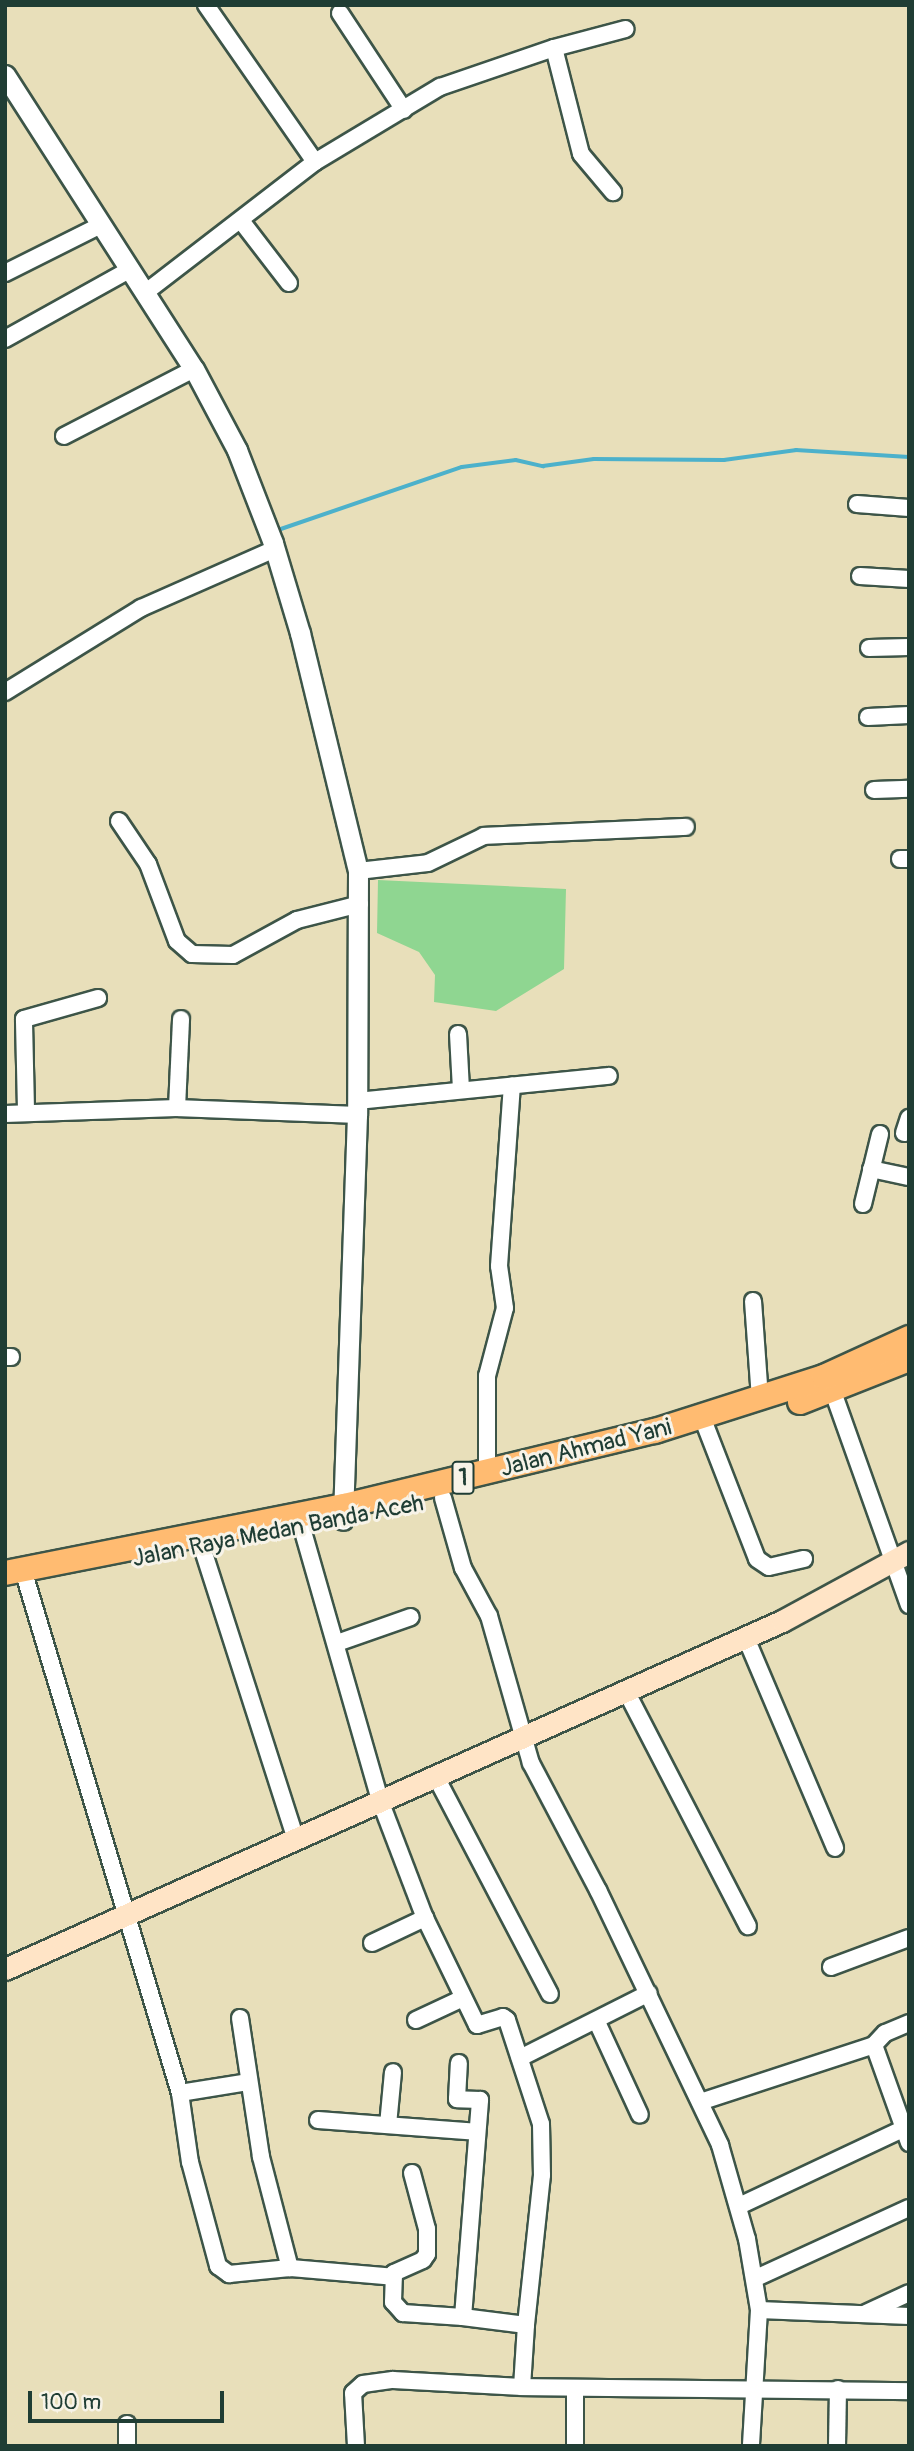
<!DOCTYPE html>
<html>
<head>
<meta charset="utf-8">
<style>
  body { margin:0 }
  #map { position:relative; width:914px; height:2451px; overflow:hidden; background:#e8dfba; font-family:Pangolin,sans-serif }
  div>[style] { position:absolute }
  .green>* { inset:0; background:#8fd691 }
  .stream>* { height:3.5px; margin:-1.75px; padding:0 1.75px; transform-origin:1.75px; border-radius:1.75px; background:#4cb1cb }
  .roads { filter:drop-shadow(2px 0 #3d5548) drop-shadow(-2px 0 #3d5548) drop-shadow(0 2px #3d5548) drop-shadow(0 -2px #3d5548) }
  .minor>* { height:16px; margin:-8px; padding:0 8px; transform-origin:8px; border-radius:8px; background:#fff }
  .tertiary>* { height:19px; margin:-9.5px; padding:0 9.5px; transform-origin:9.5px; border-radius:9.5px; background:#fff }
  .secondary>* { height:21px; margin:-10.5px; padding:0 10.5px; transform-origin:10.5px; border-radius:10.5px; background:#ffe4c6 }
  .primary>* { height:24px; margin:-12px; padding:0 12px; transform-origin:12px; border-radius:12px; background:#ffbb71 }
  span { translate:-50% -50%; white-space:nowrap; text-align:center; line-height:1.15; -webkit-text-stroke:6px #f7f3e8; paint-order:stroke }
  .shield-label span { padding:2px 5px; background:#f7f3e8; border:2px solid; border-radius:5px; -webkit-text-stroke-width:0 }
  .shield-label { font-size:23px; color:#1f3d34; font-weight:700 }
  .street-label { font-size:24px; color:#1f3d34 }
  .frame { position:absolute; inset:0; border:7px solid #1f3d34; pointer-events:none }
  .scale { position:absolute; left:28px; top:2391px; width:196px; height:32px; box-sizing:border-box; border:4px solid #1f3d34; border-top:0; padding-left:9px; font-size:21px; line-height:24px; white-space:nowrap; color:#1f3d34; -webkit-text-stroke:5px #f7f3e8; paint-order:stroke }
</style>
</head>
<body>
<div id="map">
  <div class="green">
    <i style="clip-path:polygon(378px 880px,566px 889px,564px 969px,496px 1011px,434px 1002px,435px 975px,419px 952px,377px 933px)"></i>
  </div>
  <div class="stream">
    <i style="left:281px;top:529px;width:191px;rotate:-18.9deg"></i>
    <i style="left:462px;top:467px;width:54px;rotate:-7.4deg"></i>
    <i style="left:516px;top:460px;width:28px;rotate:13deg"></i>
    <i style="left:543px;top:466px;width:51px;rotate:-7.8deg"></i>
    <i style="left:594px;top:459px;width:130px;rotate:0.4deg"></i>
    <i style="left:724px;top:460px;width:73px;rotate:-7.9deg"></i>
    <i style="left:796px;top:450px;width:113px;rotate:3.5deg"></i>
  </div>
  <div class="roads">
    <div class="minor">
      <i style="left:206px;top:5px;width:191px;rotate:55.2deg"></i>
      <i style="left:340px;top:13px;width:116px;rotate:56.6deg"></i>
      <i style="left:554px;top:48px;width:109px;rotate:75.7deg"></i>
      <i style="left:581px;top:154px;width:50px;rotate:49.9deg"></i>
      <i style="left:242px;top:222px;width:77px;rotate:52.4deg"></i>
      <i style="left:5px;top:273px;width:107px;rotate:-26.6deg"></i>
      <i style="left:146px;top:292px;width:213px;rotate:-37.6deg"></i>
      <i style="left:315px;top:162px;width:146px;rotate:-31deg"></i>
      <i style="left:440px;top:87px;width:120px;rotate:-18.9deg"></i>
      <i style="left:554px;top:48px;width:74px;rotate:-14.8deg"></i>
      <i style="left:5px;top:339px;width:144px;rotate:-29.1deg"></i>
      <i style="left:64px;top:436px;width:146px;rotate:-27.3deg"></i>
      <i style="left:857px;top:504px;width:52px;rotate:4.4deg"></i>
      <i style="left:860px;top:576px;width:49px;rotate:3.5deg"></i>
      <i style="left:869px;top:648px;width:40px;rotate:-1.4deg"></i>
      <i style="left:5px;top:692px;width:160px;rotate:-31.7deg"></i>
      <i style="left:141px;top:608px;width:146px;rotate:-23.8deg"></i>
      <i style="left:868px;top:717px;width:41px;rotate:-2.8deg"></i>
      <i style="left:874px;top:790px;width:35px;rotate:-2deg"></i>
      <i style="left:119px;top:821px;width:52px;rotate:56deg"></i>
      <i style="left:148px;top:864px;width:82px;rotate:69.4deg"></i>
      <i style="left:177px;top:941px;width:20px;rotate:41deg"></i>
      <i style="left:192px;top:954px;width:41px;rotate:1.4deg"></i>
      <i style="left:233px;top:955px;width:73px;rotate:-28.7deg"></i>
      <i style="left:297px;top:920px;width:65px;rotate:-14.3deg"></i>
      <i style="left:900px;top:859px;width:9px"></i>
      <i style="left:358px;top:871px;width:70px;rotate:-6.5deg"></i>
      <i style="left:428px;top:863px;width:62px;rotate:-25.7deg"></i>
      <i style="left:484px;top:836px;width:202px;rotate:-2.6deg"></i>
      <i style="left:458px;top:1034px;width:56px;rotate:86.9deg"></i>
      <i style="left:357px;top:1101px;width:253px;rotate:-5.7deg"></i>
      <i style="left:177px;top:1108px;width:89px;rotate:-87.4deg"></i>
      <i style="left:26px;top:1110px;width:91px;rotate:-91.3deg"></i>
      <i style="left:24px;top:1019px;width:77px;rotate:-15.8deg"></i>
      <i style="left:5px;top:1114px;width:172px;rotate:-2deg"></i>
      <i style="left:177px;top:1108px;width:180px;rotate:2.2deg"></i>
      <i style="left:904px;top:1133px;width:16px;rotate:-72deg"></i>
      <i style="left:871px;top:1169px;width:39px;rotate:12deg"></i>
      <i style="left:863px;top:1204px;width:72px;rotate:-76.3deg"></i>
      <i style="left:753px;top:1301px;width:97px;rotate:85.9deg"></i>
      <i style="left:5px;top:1357px;width:6px"></i>
      <i style="left:833px;top:1392px;width:226px;rotate:70.4deg"></i>
      <i style="left:702px;top:1417px;width:152px;rotate:68.8deg"></i>
      <i style="left:757px;top:1559px;width:14px;rotate:34deg"></i>
      <i style="left:769px;top:1567px;width:36px;rotate:-13deg"></i>
      <i style="left:487px;top:1473px;width:97px;rotate:-90deg"></i>
      <i style="left:487px;top:1376px;width:70px;rotate:-75.2deg"></i>
      <i style="left:505px;top:1308px;width:42px;rotate:-98.1deg"></i>
      <i style="left:499px;top:1266px;width:181px;rotate:-85.9deg"></i>
      <i style="left:443px;top:1498px;width:73px;rotate:74.1deg"></i>
      <i style="left:463px;top:1568px;width:55px;rotate:61.6deg"></i>
      <i style="left:489px;top:1616px;width:153px;rotate:74.1deg"></i>
      <i style="left:531px;top:1763px;width:144px;rotate:62.2deg"></i>
      <i style="left:598px;top:1890px;width:283px;rotate:64.4deg"></i>
      <i style="left:720px;top:2145px;width:98px;rotate:74deg"></i>
      <i style="left:747px;top:2239px;width:72px;rotate:80.4deg"></i>
      <i style="left:759px;top:2310px;width:136px;rotate:93.4deg"></i>
      <i style="left:302px;top:1528px;width:286px;rotate:74deg"></i>
      <i style="left:381px;top:1803px;width:123px;rotate:69.1deg"></i>
      <i style="left:425px;top:1918px;width:119px;rotate:64.1deg"></i>
      <i style="left:477px;top:2025px;width:27px;rotate:-17deg"></i>
      <i style="left:503px;top:2017px;width:5px;rotate:37deg"></i>
      <i style="left:507px;top:2020px;width:109px;rotate:71.9deg"></i>
      <i style="left:541px;top:2124px;width:51px;rotate:88.9deg"></i>
      <i style="left:542px;top:2175px;width:151px;rotate:96.1deg"></i>
      <i style="left:526px;top:2325px;width:64px;rotate:-172.8deg"></i>
      <i style="left:463px;top:2317px;width:218px;rotate:-85.5deg"></i>
      <i style="left:480px;top:2100px;width:23px;rotate:-178deg"></i>
      <i style="left:457px;top:2099px;width:36px;rotate:-87deg"></i>
      <i style="left:202px;top:1547px;width:307px;rotate:72.2deg"></i>
      <i style="left:26px;top:1580px;width:536px;rotate:73.29deg"></i>
      <i style="left:180px;top:2093px;width:70px;rotate:81.8deg"></i>
      <i style="left:190px;top:2162px;width:108px;rotate:74.9deg"></i>
      <i style="left:218px;top:2266px;width:14px;rotate:36deg"></i>
      <i style="left:229px;top:2274px;width:61px;rotate:-5.6deg"></i>
      <i style="left:290px;top:2268px;width:104px;rotate:4.9deg"></i>
      <i style="left:746px;top:1638px;width:228px;rotate:67deg"></i>
      <i style="left:337px;top:1643px;width:78px;rotate:-19.4deg"></i>
      <i style="left:626px;top:1691px;width:265px;rotate:62.6deg"></i>
      <i style="left:436px;top:1777px;width:245px;rotate:62.3deg"></i>
      <i style="left:372px;top:1943px;width:59px;rotate:-25.3deg"></i>
      <i style="left:831px;top:1967px;width:83px;rotate:-20.4deg"></i>
      <i style="left:240px;top:2018px;width:141px;rotate:81.4deg"></i>
      <i style="left:261px;top:2157px;width:115px;rotate:75.4deg"></i>
      <i style="left:416px;top:2020px;width:52px;rotate:-25.1deg"></i>
      <i style="left:597px;top:2022px;width:102px;rotate:65.2deg"></i>
      <i style="left:909px;top:2023px;width:26px;rotate:157deg"></i>
      <i style="left:885px;top:2033px;width:16px;rotate:133deg"></i>
      <i style="left:874px;top:2045px;width:104px;rotate:70.3deg"></i>
      <i style="left:520px;top:2058px;width:144px;rotate:-26.7deg"></i>
      <i style="left:180px;top:2093px;width:70px;rotate:-9.1deg"></i>
      <i style="left:700px;top:2102px;width:183px;rotate:-18.1deg"></i>
      <i style="left:318px;top:2120px;width:158px;rotate:4.3deg"></i>
      <i style="left:388px;top:2125px;width:53px;rotate:-84.6deg"></i>
      <i style="left:412px;top:2173px;width:58px;rotate:75deg"></i>
      <i style="left:427px;top:2229px;width:25px;rotate:90deg"></i>
      <i style="left:427px;top:2254px;width:7px;rotate:124deg"></i>
      <i style="left:423px;top:2260px;width:32px;rotate:156deg"></i>
      <i style="left:394px;top:2273px;width:29px;rotate:92deg"></i>
      <i style="left:393px;top:2302px;width:15px;rotate:48deg"></i>
      <i style="left:403px;top:2313px;width:60px;rotate:3.8deg"></i>
      <i style="left:739px;top:2206px;width:188px;rotate:-25.2deg"></i>
      <i style="left:756px;top:2278px;width:168px;rotate:-24.6deg"></i>
      <i style="left:759px;top:2310px;width:150px;rotate:2.3deg"></i>
      <i style="left:866px;top:2313px;width:47px;rotate:-24.9deg"></i>
      <i style="left:522px;top:2387px;width:62px;rotate:-86.3deg"></i>
      <i style="left:575px;top:2389px;width:57px;rotate:90deg"></i>
      <i style="left:127px;top:2424px;width:22px;rotate:90deg"></i>
      <i style="left:356px;top:2446px;width:53px;rotate:-93.2deg"></i>
      <i style="left:353px;top:2393px;width:13px;rotate:-42deg"></i>
      <i style="left:363px;top:2384px;width:30px;rotate:-8deg"></i>
      <i style="left:393px;top:2380px;width:129px;rotate:3.1deg"></i>
      <i style="left:522px;top:2387px;width:387px;rotate:0.6deg"></i>
      <i style="left:837px;top:2446px;width:57px;rotate:-89deg"></i>
    </div>
    <div class="tertiary">
      <i style="left:5px;top:75px;width:350px;rotate:57.3deg"></i>
      <i style="left:194px;top:369px;width:92px;rotate:62deg"></i>
      <i style="left:237px;top:450px;width:100px;rotate:68.8deg"></i>
      <i style="left:273px;top:543px;width:94px;rotate:73.3deg"></i>
      <i style="left:300px;top:633px;width:245px;rotate:76.3deg"></i>
      <i style="left:358px;top:871px;width:244px;rotate:90.2deg"></i>
      <i style="left:357px;top:1115px;width:405px;rotate:92deg"></i>
    </div>
    <div class="secondary">
      <i style="left:5px;top:1969px;width:851px;rotate:-24.13deg"></i>
      <i style="left:782px;top:1621px;width:145px;rotate:-28.5deg"></i>
    </div>
    <div class="primary">
      <i style="left:800px;top:1402px;width:117px;rotate:-21.5deg"></i>
      <i style="left:5px;top:1573px;width:346px;rotate:-11.2deg"></i>
      <i style="left:344px;top:1506px;width:320px;rotate:-13.6deg"></i>
      <i style="left:655px;top:1431px;width:177px;rotate:-17.7deg"></i>
      <i style="left:824px;top:1377px;width:94px;rotate:-24.6deg"></i>
    </div>
  </div>
  <div class="shield-label">
    <span style="left:463px;top:1478px">1</span>
  </div>
  <div class="street-label">
    <span style="left:586px;top:1448px;rotate:-14deg">Jalan Ahmad Yani</span>
    <span style="left:278px;top:1531px;rotate:-11deg">Jalan Raya Medan Banda Aceh</span>
  </div>
  <div class="frame"></div>
  <div class="scale">100 m</div>
</div>
</body>
</html>
